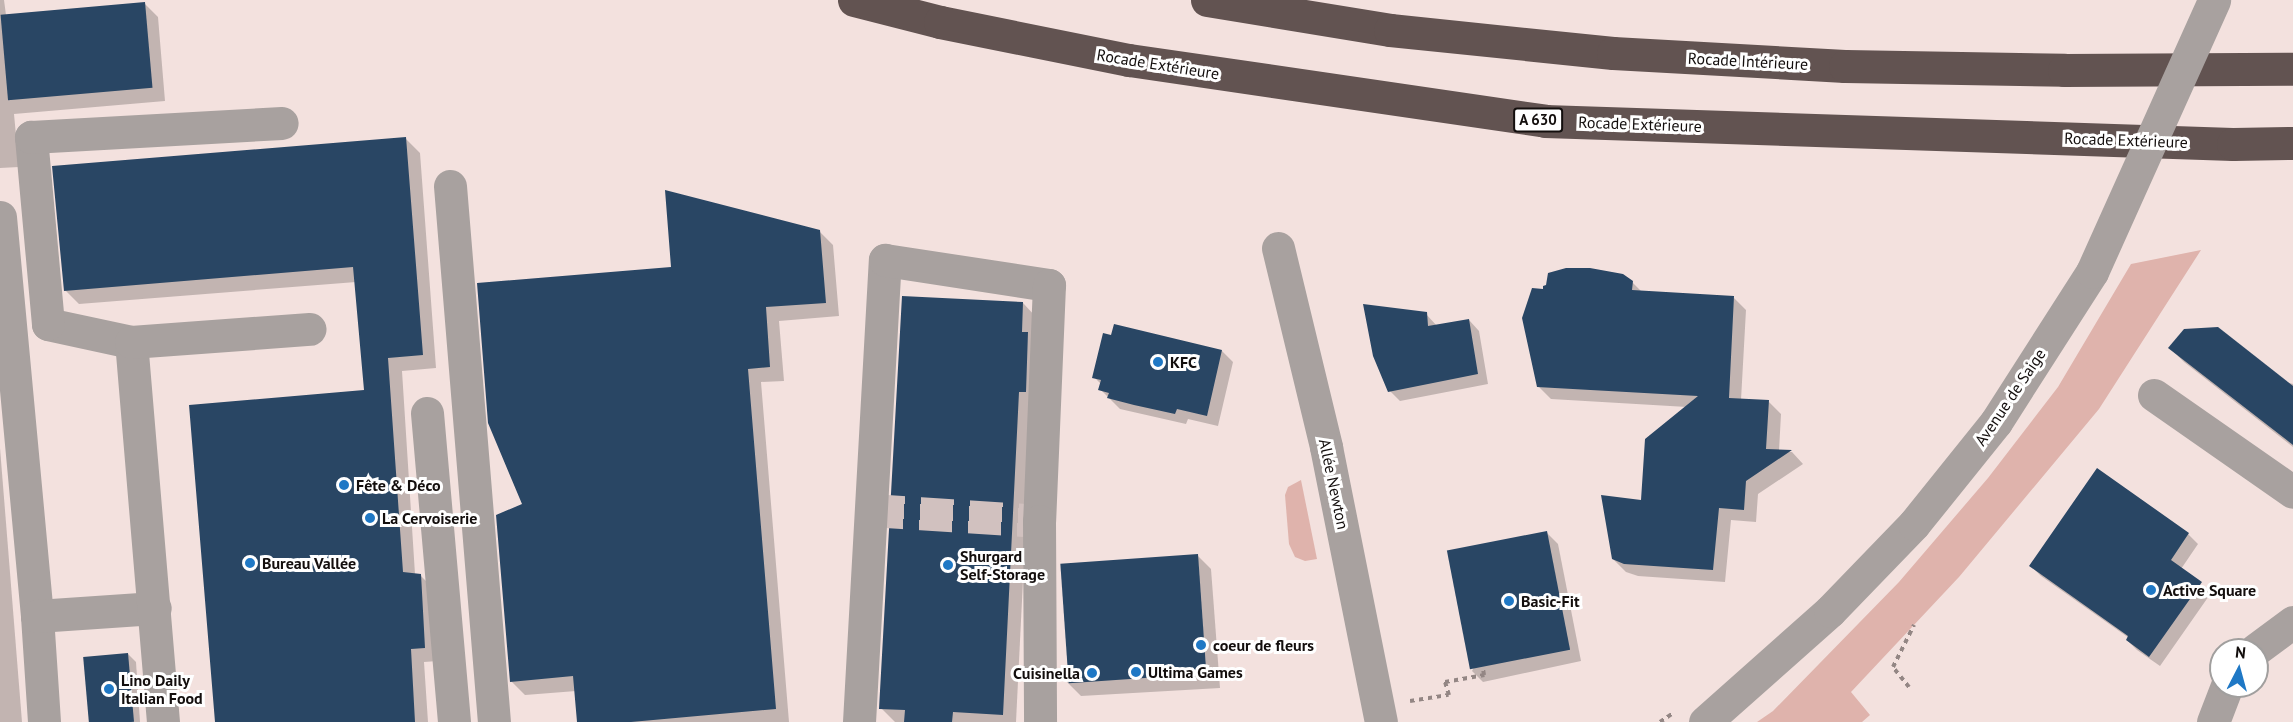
<!DOCTYPE html>
<html>
<head>
<meta charset="utf-8">
<style>
  body { margin:0 }
  #map { position:relative; width:2293px; height:722px; overflow:hidden; background:#f3e1de; font-family:"PT Sans",sans-serif }
  div>[style] { position:absolute }
  .green>* { inset:0; background:#dfb3ac }
  .shadow>* { inset:0; background:#0003 }
  .building>* { inset:0; background:#294664; transform-origin:0 0 }
  .minor-tunnel>* { height:33px; margin-top:-16.5px; transform-origin:0; background:repeating-linear-gradient(90deg,#d1c1bf 0 33px,transparent 0 49px) }
  .path>* { height:4px; margin-top:-2px; transform-origin:0; background:repeating-linear-gradient(90deg,#938684 0 4.5px,transparent 0 9px) }
  .minor>* { height:33px; margin:-16.5px; padding:0 16.5px; transform-origin:16.5px; border-radius:16.5px; background:#a8a19f }
  .highway>* { height:33px; margin:-16.5px; padding:0 16.5px; transform-origin:16.5px; border-radius:16.5px; background:#625351 }
  .minor-bridge>* { height:33px; margin:-16.5px; padding:0 16.5px; transform-origin:16.5px; border-radius:16.5px; background:#a8a19f }
  .dots>* { width:16px; height:16px; translate:-50% -50%; box-sizing:border-box; border:3px solid #fff; border-radius:50% }
  span { translate:-50% -50%; white-space:nowrap; text-align:center; line-height:1.15; -webkit-text-stroke:6px #fff; paint-order:stroke }
  .shield-label span { padding:2px 4px; background:#fff; border:2px solid; border-radius:4px; -webkit-text-stroke-width:0 }
  .shield-label { font-size:15px; color:#130e0d; font-weight:700 }
  .street-label { font-size:16px; color:#130e0d }
  .poi-label { font-size:16px; color:#130e0d; font-weight:700 }
  .left { translate:0 -50%; text-align:left }
  .right { translate:-100% -50%; text-align:right }
  .north { position:absolute; left:2209px; top:638px; width:60px; height:60px; box-sizing:border-box; background:#fff; border:2px solid #a19f9e; border-radius:50%; rotate:6deg; font-size:16px; font-weight:700; line-height:24px; text-align:center; color:#130e0d }
  .north::after { content:''; display:block; margin:auto; width:21px; height:27px; background:#1f78c5; clip-path:polygon(50% 0,100% 100%,50% 72%,0 100%) }
</style>
</head>
<body>
<div id="map">
  <div class="green">
    <i style="clip-path:polygon(2201px 250px,2099px 409px,1959px 577px,1851px 692px,1870px 715px,1862px 722px,1757px 722px,1773px 711px,1899px 582px,1988px 478px,2058px 387px,2131px 264px)"></i>
    <i style="clip-path:polygon(1301px 480px,1317px 559px,1305px 561px,1295px 557px,1289px 544px,1285px 495px,1288px 487px)"></i>
  </div>
  <div class="shadow">
    <i style="clip-path:polygon(0 0,4px 0,6px 15px,145px 4px,158px 17px,165px 101px,14px 114px,19px 167px,0 168px)"></i>
    <i style="clip-path:polygon(406px 139px,420px 153px,436px 368px,402px 371px,415px 574px,420px 575px,434px 589px,438px 661px,424px 662px,428px 722px,216px 722px,365px 391px,356px 282px,79px 304px,65px 290px)"></i>
    <i style="clip-path:polygon(819px 231px,833px 245px,839px 316px,779px 321px,784px 381px,761px 382px,789px 722px,578px 722px,576px 691px,525px 695px,511px 681px,524px 505px,673px 268px)"></i>
    <i style="clip-path:polygon(1632px 282px,1642px 292px,1734px 298px,1746px 310px,1741px 400px,1768px 401px,1781px 414px,1779px 451px,1792px 452px,1803px 464px,1758px 494px,1756px 522px,1731px 520px,1725px 582px,1638px 576px,1626px 572px,1613px 559px,1687px 407px,1551px 399px,1539px 387px)"></i>
    <i style="clip-path:polygon(1023px 303px,1036px 317px,1016px 722px,895px 722px,881px 708px)"></i>
    <i style="clip-path:polygon(1426px 314px,1437px 326px,1469px 320px,1479px 331px,1488px 384px,1400px 401px,1390px 391px)"></i>
    <i style="clip-path:polygon(2170px 348px,2293px 384px,2293px 447px,2184px 362px)"></i>
    <i style="clip-path:polygon(1222px 351px,1233px 362px,1218px 426px,1188px 419px,1186px 424px,1120px 409px,1100px 389px,1101px 384px,1094px 377px)"></i>
    <i style="clip-path:polygon(0 448px,22px 722px,0 722px)"></i>
    <i style="clip-path:polygon(1547px 533px,1558px 544px,1581px 661px,1483px 682px,1472px 671px)"></i>
    <i style="clip-path:polygon(2188px 534px,2198px 544px,2181px 569px,2211px 593px,2160px 666px,2137px 650px,2127px 640px,2129px 638px,2041px 576px,2031px 566px)"></i>
    <i style="clip-path:polygon(1197px 555px,1211px 569px,1220px 688px,1081px 696px,1067px 682px)"></i>
    <i style="clip-path:polygon(128px 654px,136px 662px,140px 722px,90px 722px)"></i>
  </div>
  <div class="building">
    <i style="left:145px;top:2px;width:86px;height:145px;rotate:85deg"></i>
    <i style="clip-path:polygon(406px 137px,423px 355px,388px 358px,403px 572px,421px 574px,425px 648px,411px 649px,415px 722px,215px 722px,189px 405px,364px 390px,353px 267px,64px 291px,52px 166px)"></i>
    <i style="clip-path:polygon(665px 190px,820px 230px,826px 303px,766px 307px,770px 367px,748px 369px,776px 709px,631px 722px,577px 722px,573px 676px,510px 682px,496px 515px,522px 504px,488px 423px,477px 283px,671px 267px)"></i>
    <i style="clip-path:polygon(1566px 268px,1590px 268px,1623px 274px,1633px 281px,1632px 290px,1734px 296px,1729px 398px,1769px 400px,1766px 449px,1792px 450px,1746px 481px,1744px 510px,1719px 508px,1713px 570px,1624px 564px,1612px 559px,1601px 495px,1641px 500px,1645px 439px,1698px 396px,1537px 387px,1522px 318px,1532px 288px,1543px 289px,1543px 286px,1546px 285px,1548px 273px)"></i>
    <i style="clip-path:polygon(902px 296px,1023px 302px,1022px 332px,1028px 332px,1026px 392px,1019px 392px,1003px 715px,953px 712px,952px 722px,904px 722px,905px 710px,879px 709px)"></i>
    <i style="clip-path:polygon(1363px 304px,1427px 312px,1428px 326px,1469px 319px,1478px 374px,1388px 392px,1373px 356px)"></i>
    <i style="clip-path:polygon(1114px 324px,1222px 350px,1207px 416px,1177px 409px,1175px 414px,1134px 405px,1107px 398px,1109px 393px,1098px 390px,1101px 380px,1092px 378px,1103px 333px,1111px 335px)"></i>
    <i style="clip-path:polygon(2218px 327px,2293px 386px,2293px 445px,2168px 348px,2184px 329px)"></i>
    <i style="clip-path:polygon(2097px 468px,2189px 533px,2171px 560px,2202px 582px,2149px 657px,2126px 640px,2128px 636px,2029px 566px)"></i>
    <i style="left:1547px;top:531px;width:121px;height:102px;rotate:79deg"></i>
    <i style="left:1198px;top:554px;width:120px;height:138px;rotate:86deg"></i>
    <i style="left:128px;top:653px;width:69px;height:45px;rotate:85deg"></i>
  </div>
  <div class="minor-tunnel">
    <i style="left:871px;top:510px;width:168px;rotate:3.7deg"></i>
  </div>
  <div class="path">
    <i style="left:1909px;top:687px;width:26px;rotate:-129deg"></i>
    <i style="left:1893px;top:667px;width:47px;rotate:-63.4deg"></i>
    <i style="left:1410px;top:701px;width:39px;rotate:-9deg"></i>
    <i style="left:1449px;top:695px;width:14px;rotate:-107deg"></i>
    <i style="left:1445px;top:682px;width:40px;rotate:-10deg"></i>
    <i style="left:1484px;top:675px;width:6px;rotate:-99deg"></i>
    <i style="left:1660px;top:722px;width:14px;rotate:-34deg"></i>
  </div>
  <div class="minor">
    <i style="left:450px;top:186px;width:538px;rotate:85.31deg"></i>
    <i style="left:0;top:217px;width:401px;rotate:84.7deg"></i>
    <i style="left:37px;top:616px;width:106px;rotate:86.2deg"></i>
    <i style="left:1278px;top:248px;width:205px;rotate:76.4deg"></i>
    <i style="left:1326px;top:447px;width:280px;rotate:78.7deg"></i>
    <i style="left:131px;top:342px;width:85px;rotate:-167.8deg"></i>
    <i style="left:48px;top:324px;width:188px;rotate:-95.2deg"></i>
    <i style="left:31px;top:137px;width:251px;rotate:-3.2deg"></i>
    <i style="left:2154px;top:395px;width:169px;rotate:34.9deg"></i>
    <i style="left:427px;top:413px;width:310px;rotate:85deg"></i>
    <i style="left:37px;top:616px;width:118px;rotate:-3.9deg"></i>
    <i style="left:2255px;top:650px;width:47px;rotate:-36.4deg"></i>
    <i style="left:163px;top:722px;width:381px;rotate:-94.8deg"></i>
    <i style="left:131px;top:342px;width:179px;rotate:-4.2deg"></i>
    <i style="left:859px;top:722px;width:463px;rotate:-86.8deg"></i>
    <i style="left:885px;top:260px;width:166px;rotate:8.7deg"></i>
    <i style="left:1049px;top:285px;width:236px;rotate:92.4deg"></i>
    <i style="left:1039px;top:521px;width:201px;rotate:89.7deg"></i>
    <i style="left:1705px;top:722px;width:167px;rotate:-41.6deg"></i>
    <i style="left:1830px;top:611px;width:121px;rotate:-46deg"></i>
    <i style="left:1914px;top:524px;width:131px;rotate:-51.2deg"></i>
    <i style="left:1996px;top:422px;width:178px;rotate:-57.4deg"></i>
    <i style="left:2213px;top:722px;width:39px;rotate:-69deg"></i>
  </div>
  <div class="highway">
    <i style="left:854px;top:0;width:89px;rotate:14.3deg"></i>
    <i style="left:940px;top:22px;width:193px;rotate:11.4deg"></i>
    <i style="left:1129px;top:60px;width:420px;rotate:8.3deg"></i>
    <i style="left:1545px;top:121px;width:688px;rotate:1.91deg"></i>
    <i style="left:2233px;top:144px;width:60px;rotate:-1deg"></i>
    <i style="left:1207px;top:0;width:185px;rotate:9.3deg"></i>
    <i style="left:1390px;top:30px;width:224px;rotate:5.9deg"></i>
    <i style="left:1613px;top:53px;width:232px;rotate:3.2deg"></i>
    <i style="left:1845px;top:66px;width:219px;rotate:1deg"></i>
    <i style="left:2064px;top:70px;width:229px;rotate:-0.3deg"></i>
  </div>
  <div class="minor-bridge">
    <i style="left:2092px;top:272px;width:298px;rotate:-65.8deg"></i>
  </div>
  <div class="dots">
    <i style="left:1158px;top:362px;background:#1f78c5"></i>
    <i style="left:344px;top:485px;background:#1f78c5"></i>
    <i style="left:370px;top:518px;background:#1f78c5"></i>
    <i style="left:250px;top:563px;background:#1f78c5"></i>
    <i style="left:948px;top:565px;background:#1f78c5"></i>
    <i style="left:2151px;top:590px;background:#1f78c5"></i>
    <i style="left:1509px;top:601px;background:#1f78c5"></i>
    <i style="left:1201px;top:645px;background:#1f78c5"></i>
    <i style="left:1136px;top:672px;background:#1f78c5"></i>
    <i style="left:1092px;top:673px;background:#1f78c5"></i>
    <i style="left:109px;top:689px;background:#1f78c5"></i>
  </div>
  <div class="shield-label">
    <span style="left:1538px;top:120px">A 630</span>
  </div>
  <div class="street-label">
    <span style="left:1748px;top:61px;rotate:3deg">Rocade Intérieure</span>
    <span style="left:1158px;top:64px;rotate:9deg">Rocade Extérieure</span>
    <span style="left:1640px;top:124px;rotate:2deg">Rocade Extérieure</span>
    <span style="left:2126px;top:140px;rotate:2deg">Rocade Extérieure</span>
    <span style="left:2010px;top:397px;rotate:-56deg">Avenue de Saige</span>
    <span style="left:1334px;top:484px;rotate:78deg">Allée Newton</span>
  </div>
  <div class="poi-label">
    <span class="left" style="left:1170px;top:362px">KFC</span>
    <span class="left" style="left:356px;top:485px">Fête &amp; Déco</span>
    <span class="left" style="left:382px;top:518px">La Cervoiserie</span>
    <span class="left" style="left:960px;top:565px">Shurgard<br>Self-Storage</span>
    <span class="left" style="left:262px;top:563px">Bureau Vallée</span>
    <span class="left" style="left:2163px;top:590px">Active Square</span>
    <span class="left" style="left:1521px;top:601px">Basic-Fit</span>
    <span class="left" style="left:1213px;top:645px">coeur de fleurs</span>
    <span class="left" style="left:1148px;top:672px">Ultima Games</span>
    <span class="right" style="left:1080px;top:673px">Cuisinella</span>
    <span class="left" style="left:121px;top:689px">Lino Daily<br>Italian Food</span>
  </div>
  <div class="north">N</div>
</div>
</body>
</html>
